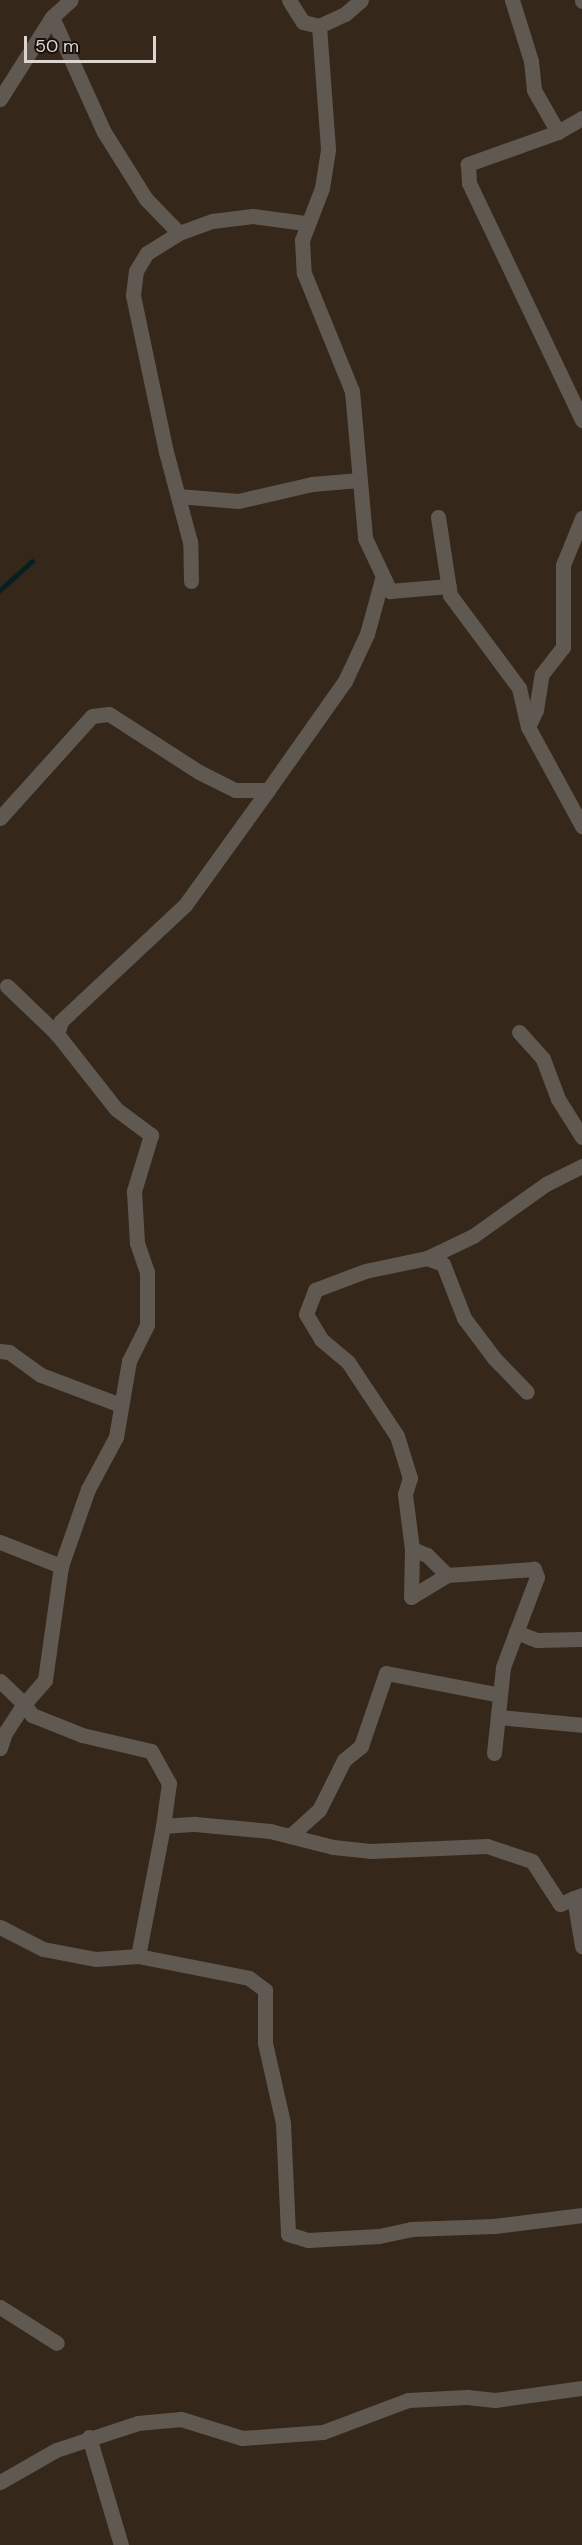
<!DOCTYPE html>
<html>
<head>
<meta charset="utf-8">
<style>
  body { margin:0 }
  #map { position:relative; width:582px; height:2545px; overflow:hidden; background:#35281a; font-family:"DM Sans",sans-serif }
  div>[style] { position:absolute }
  .stream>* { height:5px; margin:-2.5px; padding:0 2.5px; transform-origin:2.5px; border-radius:2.5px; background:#081f22 }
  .minor>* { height:15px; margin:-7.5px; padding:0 7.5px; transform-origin:7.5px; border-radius:7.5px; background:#605952 }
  span { translate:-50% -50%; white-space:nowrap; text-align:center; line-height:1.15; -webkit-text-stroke:4.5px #18120c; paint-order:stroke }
  .scale { position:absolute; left:24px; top:36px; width:132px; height:27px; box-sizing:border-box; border:3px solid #ded5cd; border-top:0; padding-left:8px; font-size:18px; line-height:21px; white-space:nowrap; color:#ded5cd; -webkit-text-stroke:4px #18120c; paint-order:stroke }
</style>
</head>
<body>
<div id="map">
  <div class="stream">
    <i style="left:0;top:590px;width:43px;rotate:-42.2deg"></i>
  </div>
  <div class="minor">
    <i style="left:289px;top:0;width:26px;rotate:58deg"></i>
    <i style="left:303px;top:22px;width:16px;rotate:14deg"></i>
    <i style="left:319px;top:26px;width:29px;rotate:-25deg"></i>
    <i style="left:345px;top:14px;width:21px;rotate:-41deg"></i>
    <i style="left:512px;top:0;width:64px;rotate:72.7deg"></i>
    <i style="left:531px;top:61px;width:29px;rotate:84deg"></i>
    <i style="left:534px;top:90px;width:48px;rotate:60.3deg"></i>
    <i style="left:582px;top:0;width:1px;rotate:90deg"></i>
    <i style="left:52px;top:17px;width:126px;rotate:65.7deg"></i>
    <i style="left:104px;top:132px;width:79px;rotate:57.9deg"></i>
    <i style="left:146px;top:199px;width:47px;rotate:45.9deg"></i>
    <i style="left:319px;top:26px;width:124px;rotate:85.8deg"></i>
    <i style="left:328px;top:150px;width:38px;rotate:99deg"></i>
    <i style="left:322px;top:188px;width:56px;rotate:111deg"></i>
    <i style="left:302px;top:240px;width:33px;rotate:87deg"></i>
    <i style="left:304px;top:273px;width:127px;rotate:67.9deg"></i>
    <i style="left:352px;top:391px;width:148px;rotate:84.9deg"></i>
    <i style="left:365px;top:538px;width:59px;rotate:64.7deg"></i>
    <i style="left:390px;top:591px;width:59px;rotate:-4.8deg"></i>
    <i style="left:0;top:99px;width:97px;rotate:-57.6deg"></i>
    <i style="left:52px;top:17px;width:25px;rotate:-42deg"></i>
    <i style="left:582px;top:118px;width:28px;rotate:150deg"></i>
    <i style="left:558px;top:132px;width:96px;rotate:160.4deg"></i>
    <i style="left:468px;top:164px;width:19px;rotate:87deg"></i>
    <i style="left:469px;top:183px;width:263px;rotate:64.5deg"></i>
    <i style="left:178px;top:496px;width:60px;rotate:4.8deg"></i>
    <i style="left:238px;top:501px;width:76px;rotate:-12.9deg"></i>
    <i style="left:312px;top:484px;width:47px;rotate:-4.9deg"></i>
    <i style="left:438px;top:517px;width:79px;rotate:81.3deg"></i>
    <i style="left:450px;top:595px;width:116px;rotate:53.4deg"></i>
    <i style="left:519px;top:688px;width:40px;rotate:77deg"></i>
    <i style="left:528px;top:727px;width:113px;rotate:61.4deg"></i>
    <i style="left:191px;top:581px;width:39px;rotate:-91deg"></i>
    <i style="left:190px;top:542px;width:93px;rotate:-104.9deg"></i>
    <i style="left:166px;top:452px;width:160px;rotate:-101.9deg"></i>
    <i style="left:133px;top:295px;width:24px;rotate:-83deg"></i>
    <i style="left:136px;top:271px;width:21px;rotate:-59deg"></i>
    <i style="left:147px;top:253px;width:38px;rotate:-32deg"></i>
    <i style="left:179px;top:233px;width:35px;rotate:-20deg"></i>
    <i style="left:212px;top:221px;width:41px;rotate:-7deg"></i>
    <i style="left:253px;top:216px;width:52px;rotate:7.7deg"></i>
    <i style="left:528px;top:727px;width:19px;rotate:-65deg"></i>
    <i style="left:536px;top:710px;width:36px;rotate:-81deg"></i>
    <i style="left:542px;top:674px;width:34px;rotate:-52deg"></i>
    <i style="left:563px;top:647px;width:82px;rotate:-90deg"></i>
    <i style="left:563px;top:565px;width:51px;rotate:-68deg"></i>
    <i style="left:268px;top:790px;width:133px;rotate:-54.8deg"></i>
    <i style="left:345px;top:681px;width:52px;rotate:-64.9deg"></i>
    <i style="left:367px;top:634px;width:57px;rotate:-74.7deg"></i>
    <i style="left:0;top:818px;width:137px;rotate:-48deg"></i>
    <i style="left:92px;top:716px;width:17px;rotate:-7deg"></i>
    <i style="left:109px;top:714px;width:107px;rotate:32.8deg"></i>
    <i style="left:199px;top:772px;width:40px;rotate:26.6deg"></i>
    <i style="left:235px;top:790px;width:33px"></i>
    <i style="left:268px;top:790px;width:142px;rotate:125.8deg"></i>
    <i style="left:185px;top:905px;width:170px;rotate:136.9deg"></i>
    <i style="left:61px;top:1021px;width:14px;rotate:107deg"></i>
    <i style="left:57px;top:1034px;width:95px;rotate:51.8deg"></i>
    <i style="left:116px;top:1109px;width:44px;rotate:36.6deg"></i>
    <i style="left:151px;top:1135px;width:59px;rotate:106.9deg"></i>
    <i style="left:134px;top:1191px;width:52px;rotate:86.7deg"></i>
    <i style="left:137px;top:1243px;width:31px;rotate:71deg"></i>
    <i style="left:147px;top:1272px;width:53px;rotate:90deg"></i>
    <i style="left:147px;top:1325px;width:40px;rotate:116.6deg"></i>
    <i style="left:129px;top:1361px;width:77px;rotate:99.7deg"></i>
    <i style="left:116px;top:1437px;width:59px;rotate:118.3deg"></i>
    <i style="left:88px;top:1489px;width:82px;rotate:109.3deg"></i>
    <i style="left:61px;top:1566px;width:115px;rotate:98deg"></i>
    <i style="left:45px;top:1680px;width:32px;rotate:131deg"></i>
    <i style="left:24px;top:1704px;width:33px;rotate:-136deg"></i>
    <i style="left:7px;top:986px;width:69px;rotate:43.8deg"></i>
    <i style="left:519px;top:1032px;width:36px;rotate:48deg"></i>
    <i style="left:543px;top:1059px;width:43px;rotate:69.4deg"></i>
    <i style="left:558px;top:1099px;width:45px;rotate:57.7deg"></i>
    <i style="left:427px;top:1258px;width:51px;rotate:-25.6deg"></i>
    <i style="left:473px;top:1236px;width:90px;rotate:-35.5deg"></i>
    <i style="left:546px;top:1184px;width:40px;rotate:-26.6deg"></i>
    <i style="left:0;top:1351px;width:9px;rotate:6deg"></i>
    <i style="left:9px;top:1352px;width:39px;rotate:36deg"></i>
    <i style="left:41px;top:1375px;width:85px;rotate:20.6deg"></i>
    <i style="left:0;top:1542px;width:66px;rotate:21.5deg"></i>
    <i style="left:412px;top:1549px;width:16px;rotate:22deg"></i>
    <i style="left:427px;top:1555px;width:28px;rotate:45deg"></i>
    <i style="left:516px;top:1632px;width:22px;rotate:21deg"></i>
    <i style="left:537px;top:1640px;width:45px;rotate:-1.3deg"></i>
    <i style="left:498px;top:1717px;width:84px;rotate:5.4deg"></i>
    <i style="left:0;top:1748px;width:16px;rotate:-72deg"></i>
    <i style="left:5px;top:1733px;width:35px;rotate:-57deg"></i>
    <i style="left:24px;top:1704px;width:14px;rotate:54deg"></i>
    <i style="left:32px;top:1715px;width:54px;rotate:21.8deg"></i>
    <i style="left:82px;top:1735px;width:71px;rotate:13.1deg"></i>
    <i style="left:151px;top:1751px;width:37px;rotate:61deg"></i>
    <i style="left:169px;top:1783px;width:43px;rotate:97.9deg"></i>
    <i style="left:163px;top:1826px;width:32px;rotate:-4deg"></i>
    <i style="left:195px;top:1824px;width:75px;rotate:5.3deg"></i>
    <i style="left:270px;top:1831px;width:65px;rotate:14.3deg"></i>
    <i style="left:333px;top:1847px;width:37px;rotate:6deg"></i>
    <i style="left:370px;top:1851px;width:117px;rotate:-2.4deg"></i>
    <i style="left:487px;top:1846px;width:47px;rotate:18.4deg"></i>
    <i style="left:532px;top:1861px;width:51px;rotate:56.9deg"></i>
    <i style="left:560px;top:1904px;width:15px;rotate:-23deg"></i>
    <i style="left:494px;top:1753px;width:86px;rotate:-84deg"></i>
    <i style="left:503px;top:1667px;width:96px;rotate:-69.3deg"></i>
    <i style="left:537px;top:1577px;width:9px;rotate:-111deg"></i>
    <i style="left:534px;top:1569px;width:87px;rotate:176.1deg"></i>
    <i style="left:447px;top:1575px;width:42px;rotate:148.6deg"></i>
    <i style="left:411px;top:1597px;width:48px;rotate:-88.8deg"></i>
    <i style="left:412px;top:1549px;width:55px;rotate:-97.3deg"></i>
    <i style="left:405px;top:1494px;width:17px;rotate:-73deg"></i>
    <i style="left:410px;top:1478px;width:44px;rotate:-107.2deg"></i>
    <i style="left:397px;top:1436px;width:89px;rotate:-123.5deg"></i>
    <i style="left:348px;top:1362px;width:35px;rotate:-140deg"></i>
    <i style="left:321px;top:1339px;width:29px;rotate:-121deg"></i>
    <i style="left:306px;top:1314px;width:26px;rotate:-69deg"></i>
    <i style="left:315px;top:1290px;width:53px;rotate:-20.8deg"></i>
    <i style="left:365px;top:1271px;width:63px;rotate:-11.8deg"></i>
    <i style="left:427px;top:1258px;width:17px;rotate:21deg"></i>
    <i style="left:443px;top:1264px;width:58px;rotate:68.7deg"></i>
    <i style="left:464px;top:1318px;width:50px;rotate:53.1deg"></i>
    <i style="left:494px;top:1358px;width:47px;rotate:45.9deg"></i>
    <i style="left:290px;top:1836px;width:39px;rotate:-42deg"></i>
    <i style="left:319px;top:1810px;width:56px;rotate:-63.4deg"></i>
    <i style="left:344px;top:1760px;width:22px;rotate:-39deg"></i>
    <i style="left:361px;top:1746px;width:77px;rotate:-71.1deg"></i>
    <i style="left:386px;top:1673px;width:116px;rotate:10.9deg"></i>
    <i style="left:582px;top:1895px;width:9px;rotate:159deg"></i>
    <i style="left:574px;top:1898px;width:49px;rotate:80.5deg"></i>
    <i style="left:0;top:1927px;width:48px;rotate:27.1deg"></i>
    <i style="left:43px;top:1949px;width:54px;rotate:10.7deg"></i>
    <i style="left:96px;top:1959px;width:42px;rotate:-4.1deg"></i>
    <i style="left:138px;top:1956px;width:113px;rotate:11.2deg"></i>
    <i style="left:249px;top:1978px;width:20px;rotate:37deg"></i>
    <i style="left:265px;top:1990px;width:53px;rotate:90deg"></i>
    <i style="left:265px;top:2043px;width:82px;rotate:77.3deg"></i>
    <i style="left:283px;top:2123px;width:111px;rotate:87.4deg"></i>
    <i style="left:288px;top:2234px;width:21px;rotate:17deg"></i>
    <i style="left:308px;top:2240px;width:71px;rotate:-3.2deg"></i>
    <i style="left:379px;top:2236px;width:33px;rotate:-12deg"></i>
    <i style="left:411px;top:2229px;width:83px;rotate:-2.1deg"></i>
    <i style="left:494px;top:2226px;width:89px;rotate:-7.1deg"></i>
    <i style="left:138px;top:1956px;width:132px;rotate:-79.1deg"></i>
    <i style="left:0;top:2307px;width:67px;rotate:32.3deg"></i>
    <i style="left:89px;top:2437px;width:113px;rotate:73.5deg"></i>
    <i style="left:0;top:2482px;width:64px;rotate:-29.7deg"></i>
    <i style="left:56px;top:2450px;width:86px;rotate:-18.2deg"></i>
    <i style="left:138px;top:2423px;width:43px;rotate:-5.3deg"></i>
    <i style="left:181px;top:2419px;width:64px;rotate:17.3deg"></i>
    <i style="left:242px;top:2438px;width:81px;rotate:-4.2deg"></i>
    <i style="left:323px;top:2432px;width:91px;rotate:-20.6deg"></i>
    <i style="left:408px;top:2400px;width:59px;rotate:-2.9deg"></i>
    <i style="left:467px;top:2397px;width:28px;rotate:6deg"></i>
    <i style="left:495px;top:2400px;width:88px;rotate:-7.9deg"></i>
  </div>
  <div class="scale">50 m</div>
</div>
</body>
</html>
